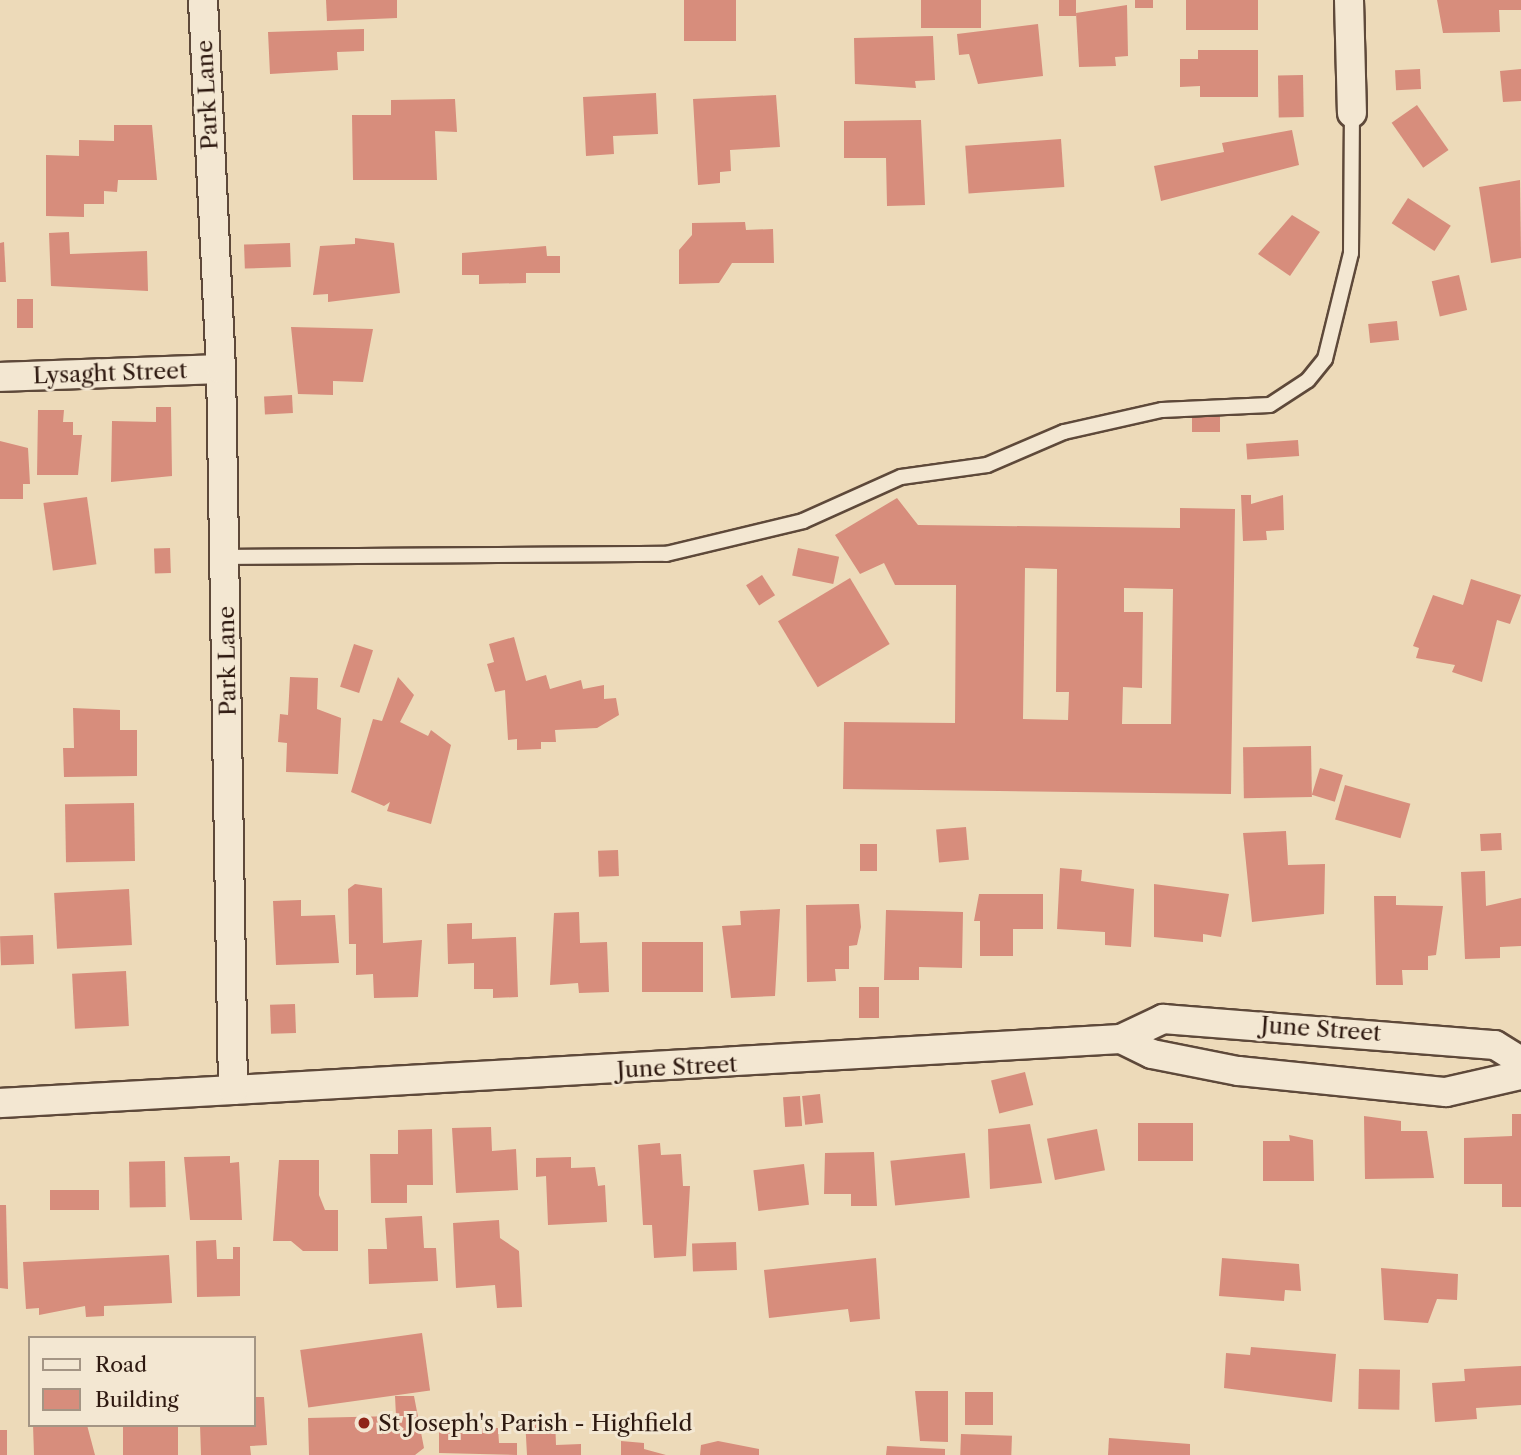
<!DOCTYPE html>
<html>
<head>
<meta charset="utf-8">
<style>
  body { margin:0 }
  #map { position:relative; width:1521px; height:1455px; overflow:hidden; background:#eddab9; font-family:"Libre Caslon Text",serif }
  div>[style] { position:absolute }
  .building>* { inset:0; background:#d78d7c; transform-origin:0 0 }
  .roads { filter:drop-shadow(2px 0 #5e493a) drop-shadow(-2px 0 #5e493a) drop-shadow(0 2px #5e493a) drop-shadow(0 -2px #5e493a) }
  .service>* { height:14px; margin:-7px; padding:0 7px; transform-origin:7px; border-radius:7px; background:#f3e7d2 }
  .minor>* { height:28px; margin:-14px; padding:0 14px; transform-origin:14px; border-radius:14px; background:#f3e7d2 }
  .dots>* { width:19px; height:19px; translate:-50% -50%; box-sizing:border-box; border:4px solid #f3e7d2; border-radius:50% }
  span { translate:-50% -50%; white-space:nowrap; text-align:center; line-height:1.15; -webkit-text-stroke:6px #f3e7d2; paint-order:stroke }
  .street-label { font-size:23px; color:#2e1910 }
  .poi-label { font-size:23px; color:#2e1910 }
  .left { translate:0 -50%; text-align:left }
  .legend { position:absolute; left:28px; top:1336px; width:228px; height:91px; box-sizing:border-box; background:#f3e7d2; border:2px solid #a49584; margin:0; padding:9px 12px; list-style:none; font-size:21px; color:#2e1910 }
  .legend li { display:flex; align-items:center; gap:14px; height:35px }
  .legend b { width:35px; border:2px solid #a49584 }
</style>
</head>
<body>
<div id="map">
  <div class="building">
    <i style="clip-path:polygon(326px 0,397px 0,397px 18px,327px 21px)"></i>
    <i style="left:684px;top:0;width:52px;height:41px"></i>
    <i style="left:981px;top:0;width:28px;height:60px;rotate:90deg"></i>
    <i style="left:1059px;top:0;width:17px;height:16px"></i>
    <i style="left:1135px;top:0;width:18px;height:8px"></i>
    <i style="left:1186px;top:0;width:72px;height:30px"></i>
    <i style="clip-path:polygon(1437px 0,1521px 0,1521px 10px,1499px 10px,1500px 32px,1443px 33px)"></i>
    <i style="clip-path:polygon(1127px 5px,1128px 56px,1115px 57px,1116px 66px,1079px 67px,1076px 13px)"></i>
    <i style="clip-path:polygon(1038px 24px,1043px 76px,978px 84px,969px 54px,959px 55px,957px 34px)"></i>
    <i style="clip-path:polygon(364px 29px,364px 51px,337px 52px,338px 70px,270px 74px,268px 32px)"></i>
    <i style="clip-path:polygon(933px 36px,935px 80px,915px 81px,916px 88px,855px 84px,854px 38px)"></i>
    <i style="clip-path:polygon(1198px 50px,1258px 50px,1258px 97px,1200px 97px,1200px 86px,1180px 87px,1180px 59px,1198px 59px)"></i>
    <i style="left:1420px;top:69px;width:20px;height:25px;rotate:87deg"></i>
    <i style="clip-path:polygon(1521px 69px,1521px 101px,1503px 102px,1500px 71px)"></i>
    <i style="left:1303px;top:75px;width:42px;height:25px;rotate:89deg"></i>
    <i style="clip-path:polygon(656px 93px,658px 134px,613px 136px,614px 154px,586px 156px,583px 97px)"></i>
    <i style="clip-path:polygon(776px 95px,780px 147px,730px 150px,731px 171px,720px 172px,720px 183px,698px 185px,693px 99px)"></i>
    <i style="clip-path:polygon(455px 99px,457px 132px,435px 131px,437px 180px,353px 180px,352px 115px,391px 115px,391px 100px)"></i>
    <i style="left:1417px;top:105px;width:55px;height:31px;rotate:55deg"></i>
    <i style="clip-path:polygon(921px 120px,925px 205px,887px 206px,886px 158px,844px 158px,844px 121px)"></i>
    <i style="clip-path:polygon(114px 125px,152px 125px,157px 180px,118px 180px,117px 192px,104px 191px,104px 204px,84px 204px,84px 217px,46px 216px,46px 155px,79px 156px,79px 140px,114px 141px)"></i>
    <i style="clip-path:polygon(1292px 130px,1299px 165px,1161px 201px,1154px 166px,1224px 152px,1222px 143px)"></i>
    <i style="left:1061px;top:139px;width:48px;height:96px;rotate:86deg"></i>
    <i style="clip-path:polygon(1520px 180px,1521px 258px,1491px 263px,1479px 187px)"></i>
    <i style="left:1408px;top:198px;width:51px;height:30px;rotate:33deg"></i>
    <i style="clip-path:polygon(1292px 215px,1320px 232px,1290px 276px,1258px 254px)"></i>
    <i style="clip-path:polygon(745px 222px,746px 230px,773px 229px,774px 263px,732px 263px,719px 283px,679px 284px,679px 250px,692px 235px,692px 223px)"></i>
    <i style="clip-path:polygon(69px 232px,70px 254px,147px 251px,148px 291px,51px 286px,49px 233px)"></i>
    <i style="clip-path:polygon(355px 238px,394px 243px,400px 293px,328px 302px,328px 294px,313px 295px,320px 246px,355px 244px)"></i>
    <i style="clip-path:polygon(4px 242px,6px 282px,0 282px,0 243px)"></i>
    <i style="left:290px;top:243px;width:24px;height:46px;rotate:88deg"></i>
    <i style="clip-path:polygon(546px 246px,547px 256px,560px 256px,560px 273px,526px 273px,526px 283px,479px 284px,479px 275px,462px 275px,462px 253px)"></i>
    <i style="left:1459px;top:275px;width:36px;height:28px;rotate:77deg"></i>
    <i style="left:17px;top:299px;width:16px;height:29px"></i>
    <i style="left:1397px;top:321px;width:19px;height:29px;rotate:84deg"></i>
    <i style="clip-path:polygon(291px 327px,373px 329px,363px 382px,333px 381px,333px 395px,298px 394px)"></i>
    <i style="left:292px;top:395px;width:18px;height:28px;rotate:87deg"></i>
    <i style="clip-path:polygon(156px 407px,171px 407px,172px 476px,111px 482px,112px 421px,156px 422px)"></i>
    <i style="clip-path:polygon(38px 410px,64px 410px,63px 422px,73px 422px,73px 435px,82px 435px,78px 475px,37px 475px)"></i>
    <i style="left:1220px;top:414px;width:18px;height:28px;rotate:90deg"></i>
    <i style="left:1298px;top:440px;width:16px;height:52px;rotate:86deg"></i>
    <i style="clip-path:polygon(0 441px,28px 448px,30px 484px,23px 484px,23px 499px,0 499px)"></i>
    <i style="clip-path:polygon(1241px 495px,1251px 495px,1251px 504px,1283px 495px,1284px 530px,1266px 531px,1267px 540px,1243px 541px)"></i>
    <i style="left:87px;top:497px;width:68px;height:44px;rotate:82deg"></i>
    <i style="clip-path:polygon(evenodd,897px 498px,918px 525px,1180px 528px,1180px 508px,1235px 509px,1231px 794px,843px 789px,844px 722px,955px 723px,956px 585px,895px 585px,884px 563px,860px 574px,835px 535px,897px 498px,1025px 568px,1057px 569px,1056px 692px,1069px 692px,1068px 720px,1023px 719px,1025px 568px,897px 498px,1124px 588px,1173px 589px,1171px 724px,1122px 724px,1123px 687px,1142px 688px,1143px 612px,1124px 612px,1124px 588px)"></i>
    <i style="left:170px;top:548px;width:25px;height:16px;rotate:88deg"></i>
    <i style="left:798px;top:548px;width:42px;height:28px;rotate:12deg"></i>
    <i style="left:762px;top:575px;width:24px;height:19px;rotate:57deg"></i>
    <i style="left:850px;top:578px;width:77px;height:84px;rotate:59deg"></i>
    <i style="clip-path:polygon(1471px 579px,1521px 595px,1510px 624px,1497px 620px,1482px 682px,1452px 672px,1455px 665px,1416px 658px,1419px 648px,1413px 646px,1433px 595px,1463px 605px)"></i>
    <i style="clip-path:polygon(514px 637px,526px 681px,546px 675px,550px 689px,581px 680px,583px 689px,604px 685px,604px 699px,616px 698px,619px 715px,597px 728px,555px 730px,556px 742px,541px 742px,541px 749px,517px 750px,517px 739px,508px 740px,505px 690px,495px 692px,487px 664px,494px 662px,489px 644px)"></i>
    <i style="left:354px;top:644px;width:20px;height:45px;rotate:18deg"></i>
    <i style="clip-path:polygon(290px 677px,318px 678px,317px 709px,341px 718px,338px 774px,286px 772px,287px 743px,278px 742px,280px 714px,288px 715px)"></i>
    <i style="clip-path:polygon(398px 677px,414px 695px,400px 722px,428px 736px,431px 730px,451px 745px,431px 824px,387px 811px,390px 802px,384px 806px,351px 792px,373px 719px,382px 721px)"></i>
    <i style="clip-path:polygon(73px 708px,120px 710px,120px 730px,137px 730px,137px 776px,64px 777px,63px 748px,74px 748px)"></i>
    <i style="left:1311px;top:746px;width:51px;height:68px;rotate:89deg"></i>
    <i style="left:1320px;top:768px;width:24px;height:28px;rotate:17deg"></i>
    <i style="left:1345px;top:785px;width:68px;height:36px;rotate:16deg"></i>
    <i style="left:134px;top:803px;width:58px;height:69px;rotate:89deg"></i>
    <i style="left:966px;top:827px;width:33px;height:30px;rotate:85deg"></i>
    <i style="clip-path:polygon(1286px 831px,1288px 865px,1325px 864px,1324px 914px,1252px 922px,1243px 833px)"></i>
    <i style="left:1501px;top:833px;width:17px;height:21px;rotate:87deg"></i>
    <i style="left:860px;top:844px;width:17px;height:27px"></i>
    <i style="left:618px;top:850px;width:26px;height:20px;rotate:88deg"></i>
    <i style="clip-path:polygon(1060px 868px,1082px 870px,1081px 881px,1134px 889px,1131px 947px,1105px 945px,1105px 932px,1057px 929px)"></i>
    <i style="clip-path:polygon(1485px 871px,1486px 906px,1521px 898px,1521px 946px,1500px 947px,1500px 958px,1465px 959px,1461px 872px)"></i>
    <i style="clip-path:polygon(355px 884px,382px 888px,383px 943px,422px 940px,418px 997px,374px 998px,373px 974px,356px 975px,356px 944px,349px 944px,348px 889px)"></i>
    <i style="clip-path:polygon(1154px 884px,1229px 894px,1221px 937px,1203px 934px,1203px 942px,1154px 937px)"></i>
    <i style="left:129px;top:889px;width:56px;height:75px;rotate:87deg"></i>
    <i style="clip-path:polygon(979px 894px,1043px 894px,1043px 929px,1013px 929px,1013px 956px,980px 956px,980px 921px,974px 921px)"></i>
    <i style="clip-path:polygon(1374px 896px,1396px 896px,1396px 905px,1443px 906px,1436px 955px,1428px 956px,1428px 970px,1402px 970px,1403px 985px,1376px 985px)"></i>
    <i style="clip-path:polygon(301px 900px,301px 916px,335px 915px,339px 963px,276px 965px,273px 901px)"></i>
    <i style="clip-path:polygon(859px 904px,861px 927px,857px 945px,849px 946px,849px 969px,835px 969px,836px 981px,807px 982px,806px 905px)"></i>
    <i style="clip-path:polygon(780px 909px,775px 996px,731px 998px,722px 926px,741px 925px,740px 911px)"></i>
    <i style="clip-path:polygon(886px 910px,963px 912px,962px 968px,919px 967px,919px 980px,884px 980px)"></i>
    <i style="clip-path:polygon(579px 912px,580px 943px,607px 942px,609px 992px,579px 993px,578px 983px,550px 985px,554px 913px)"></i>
    <i style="clip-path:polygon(472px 923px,472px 939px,516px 937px,518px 997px,493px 998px,493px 989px,474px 989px,474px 963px,448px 964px,447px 924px)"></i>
    <i style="left:33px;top:935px;width:29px;height:33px;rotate:88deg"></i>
    <i style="left:642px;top:942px;width:61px;height:50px"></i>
    <i style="left:126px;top:971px;width:55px;height:54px;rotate:87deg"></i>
    <i style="left:879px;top:987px;width:31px;height:20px;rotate:90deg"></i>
    <i style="left:295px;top:1004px;width:29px;height:25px;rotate:88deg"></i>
    <i style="left:1025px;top:1072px;width:34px;height:35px;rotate:76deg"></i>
    <i style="left:820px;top:1094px;width:29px;height:18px;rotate:84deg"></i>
    <i style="left:800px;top:1096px;width:30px;height:17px;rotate:86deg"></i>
    <i style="clip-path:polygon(1512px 1114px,1521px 1114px,1521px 1207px,1502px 1207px,1502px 1184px,1464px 1184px,1464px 1138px,1512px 1136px)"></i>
    <i style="clip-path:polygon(1364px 1116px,1401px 1121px,1401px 1131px,1427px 1131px,1434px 1178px,1365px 1179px)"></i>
    <i style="left:1138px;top:1123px;width:55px;height:38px"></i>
    <i style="clip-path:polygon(1030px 1124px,1042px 1183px,990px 1189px,988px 1129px)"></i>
    <i style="clip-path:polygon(491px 1127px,492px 1151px,516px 1149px,518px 1190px,456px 1193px,452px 1128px)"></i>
    <i style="clip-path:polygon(432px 1129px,433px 1185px,407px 1185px,407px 1203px,371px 1203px,370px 1154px,398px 1154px,398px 1130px)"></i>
    <i style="left:1097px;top:1129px;width:42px;height:51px;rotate:79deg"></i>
    <i style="clip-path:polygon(1289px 1135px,1313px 1140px,1314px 1181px,1263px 1181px,1263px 1141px,1290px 1141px)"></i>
    <i style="clip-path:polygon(660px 1143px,661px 1155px,681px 1154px,683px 1186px,690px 1186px,686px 1256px,654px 1258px,652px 1225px,643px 1225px,638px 1145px)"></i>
    <i style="clip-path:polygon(874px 1152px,877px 1206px,851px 1206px,851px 1194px,824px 1194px,825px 1153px)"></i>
    <i style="left:965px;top:1153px;width:45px;height:75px;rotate:84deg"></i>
    <i style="clip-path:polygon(230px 1156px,230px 1163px,239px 1162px,242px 1220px,190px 1220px,184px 1157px)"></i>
    <i style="clip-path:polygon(571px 1157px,571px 1168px,595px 1167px,598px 1186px,605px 1185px,607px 1222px,548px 1225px,546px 1176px,536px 1177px,536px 1158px)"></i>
    <i style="clip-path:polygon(279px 1160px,319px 1160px,319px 1195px,325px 1210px,338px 1210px,338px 1251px,303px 1251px,291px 1241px,273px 1241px)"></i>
    <i style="left:165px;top:1161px;width:46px;height:36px;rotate:89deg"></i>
    <i style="left:804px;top:1164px;width:41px;height:51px;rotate:83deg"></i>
    <i style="left:50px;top:1190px;width:49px;height:20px"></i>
    <i style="clip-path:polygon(0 1205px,6px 1205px,8px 1289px,0 1288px)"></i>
    <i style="clip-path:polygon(422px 1216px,424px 1248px,436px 1248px,438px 1281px,369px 1284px,368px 1249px,387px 1249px,385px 1218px)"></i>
    <i style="clip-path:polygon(499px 1220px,500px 1238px,519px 1251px,522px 1307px,497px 1308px,495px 1285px,456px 1288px,453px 1223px)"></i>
    <i style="clip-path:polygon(216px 1240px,217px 1259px,233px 1259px,233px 1247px,240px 1247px,240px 1296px,197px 1297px,196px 1241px)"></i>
    <i style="left:736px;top:1242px;width:28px;height:44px;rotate:88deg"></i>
    <i style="clip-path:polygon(169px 1255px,172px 1303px,104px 1306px,104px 1316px,86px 1317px,85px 1306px,39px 1315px,39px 1308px,26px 1309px,23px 1262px)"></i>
    <i style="clip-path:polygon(876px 1258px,880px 1319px,850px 1322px,848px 1309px,769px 1318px,764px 1270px)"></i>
    <i style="clip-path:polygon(1222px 1258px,1299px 1264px,1301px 1291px,1285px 1290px,1284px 1301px,1219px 1296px)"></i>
    <i style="clip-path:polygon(1381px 1268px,1458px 1274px,1457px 1300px,1437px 1299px,1428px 1323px,1384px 1320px)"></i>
    <i style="left:422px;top:1333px;width:58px;height:123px;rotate:82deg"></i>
    <i style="clip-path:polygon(1251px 1347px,1336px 1354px,1332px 1402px,1224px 1388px,1226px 1353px,1250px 1355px)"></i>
    <i style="clip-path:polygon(1521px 1366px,1521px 1405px,1476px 1408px,1477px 1419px,1435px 1422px,1432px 1383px,1465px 1381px,1464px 1369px)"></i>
    <i style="left:1359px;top:1369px;width:41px;height:40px;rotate:1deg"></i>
    <i style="clip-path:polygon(915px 1391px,948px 1391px,948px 1442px,920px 1441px)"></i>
    <i style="left:965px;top:1392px;width:28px;height:33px"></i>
    <i style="clip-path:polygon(395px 1396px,414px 1396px,424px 1448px,415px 1455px,309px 1455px,308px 1418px,396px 1416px)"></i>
    <i style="clip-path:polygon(254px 1397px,264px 1397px,267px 1445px,250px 1446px,251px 1455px,201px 1455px,200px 1425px,254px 1425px)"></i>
    <i style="clip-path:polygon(555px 1417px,556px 1445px,581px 1444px,581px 1455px,527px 1455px,525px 1419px)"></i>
    <i style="clip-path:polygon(33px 1425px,87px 1425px,95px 1455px,34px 1455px)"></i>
    <i style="left:123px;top:1425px;width:55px;height:30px"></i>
    <i style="clip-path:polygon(498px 1428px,499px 1443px,517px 1443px,517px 1455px,439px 1453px,439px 1429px)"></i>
    <i style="left:0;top:1430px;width:7px;height:25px"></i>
    <i style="left:961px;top:1434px;width:51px;height:21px;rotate:2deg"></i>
    <i style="clip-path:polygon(1109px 1438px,1190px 1444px,1190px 1455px,1108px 1455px)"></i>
    <i style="clip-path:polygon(621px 1441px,644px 1443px,644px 1449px,666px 1455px,621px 1455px)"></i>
    <i style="clip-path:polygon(718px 1441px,759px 1449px,759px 1455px,700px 1455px,701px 1445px)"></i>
    <i style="clip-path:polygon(887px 1446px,945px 1449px,945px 1455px,886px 1455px)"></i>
  </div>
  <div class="roads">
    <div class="service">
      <i style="left:225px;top:557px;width:441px;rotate:-0.4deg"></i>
      <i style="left:666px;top:554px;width:141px;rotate:-13.5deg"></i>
      <i style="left:803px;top:521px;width:107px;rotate:-24.2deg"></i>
      <i style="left:901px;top:477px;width:87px;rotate:-7.9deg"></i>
      <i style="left:987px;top:465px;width:84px;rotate:-23.2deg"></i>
      <i style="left:1064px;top:432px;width:100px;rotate:-12.7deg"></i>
      <i style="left:1162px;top:410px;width:108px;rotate:-2.7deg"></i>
      <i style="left:1270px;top:405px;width:45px;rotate:-33.3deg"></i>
      <i style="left:1308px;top:380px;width:27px;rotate:-51deg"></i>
      <i style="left:1325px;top:359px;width:109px;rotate:-76.2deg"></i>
      <i style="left:1351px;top:253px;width:140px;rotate:-89.6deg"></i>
    </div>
    <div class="minor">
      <i style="left:1349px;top:0;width:113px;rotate:88.5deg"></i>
      <i style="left:0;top:377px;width:221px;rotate:-2.1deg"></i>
      <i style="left:1121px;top:1039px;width:47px;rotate:-25.5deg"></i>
      <i style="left:1163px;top:1019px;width:333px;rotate:4.5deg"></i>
      <i style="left:1495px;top:1045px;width:31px;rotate:32deg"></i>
      <i style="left:233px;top:1090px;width:889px;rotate:-3.29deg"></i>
      <i style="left:1121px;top:1039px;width:34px;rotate:26deg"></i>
      <i style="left:1152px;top:1054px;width:88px;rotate:11.2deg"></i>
      <i style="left:1238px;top:1071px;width:209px;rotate:5.8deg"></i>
      <i style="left:1446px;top:1092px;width:77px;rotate:-12.8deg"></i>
      <i style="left:0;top:1103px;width:233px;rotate:-3.2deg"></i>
      <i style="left:233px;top:1090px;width:721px;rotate:-90.95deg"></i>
      <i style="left:221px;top:369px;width:369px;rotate:-92.8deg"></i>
    </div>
  </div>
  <div class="dots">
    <i style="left:364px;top:1423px;background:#8f2418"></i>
  </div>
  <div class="street-label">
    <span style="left:207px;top:95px;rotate:-93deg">Park Lane</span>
    <span style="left:110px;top:373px;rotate:-2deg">Lysaght Street</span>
    <span style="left:227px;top:661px;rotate:-91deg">Park Lane</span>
    <span style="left:1321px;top:1029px;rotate:4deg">June Street</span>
    <span style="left:677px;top:1067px;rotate:-3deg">June Street</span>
  </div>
  <div class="poi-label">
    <span class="left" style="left:378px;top:1423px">St Joseph's Parish - Highfield</span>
  </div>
  <ul class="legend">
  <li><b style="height:9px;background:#f3e7d2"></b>Road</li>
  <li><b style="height:19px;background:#d78d7c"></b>Building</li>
  </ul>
</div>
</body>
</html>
